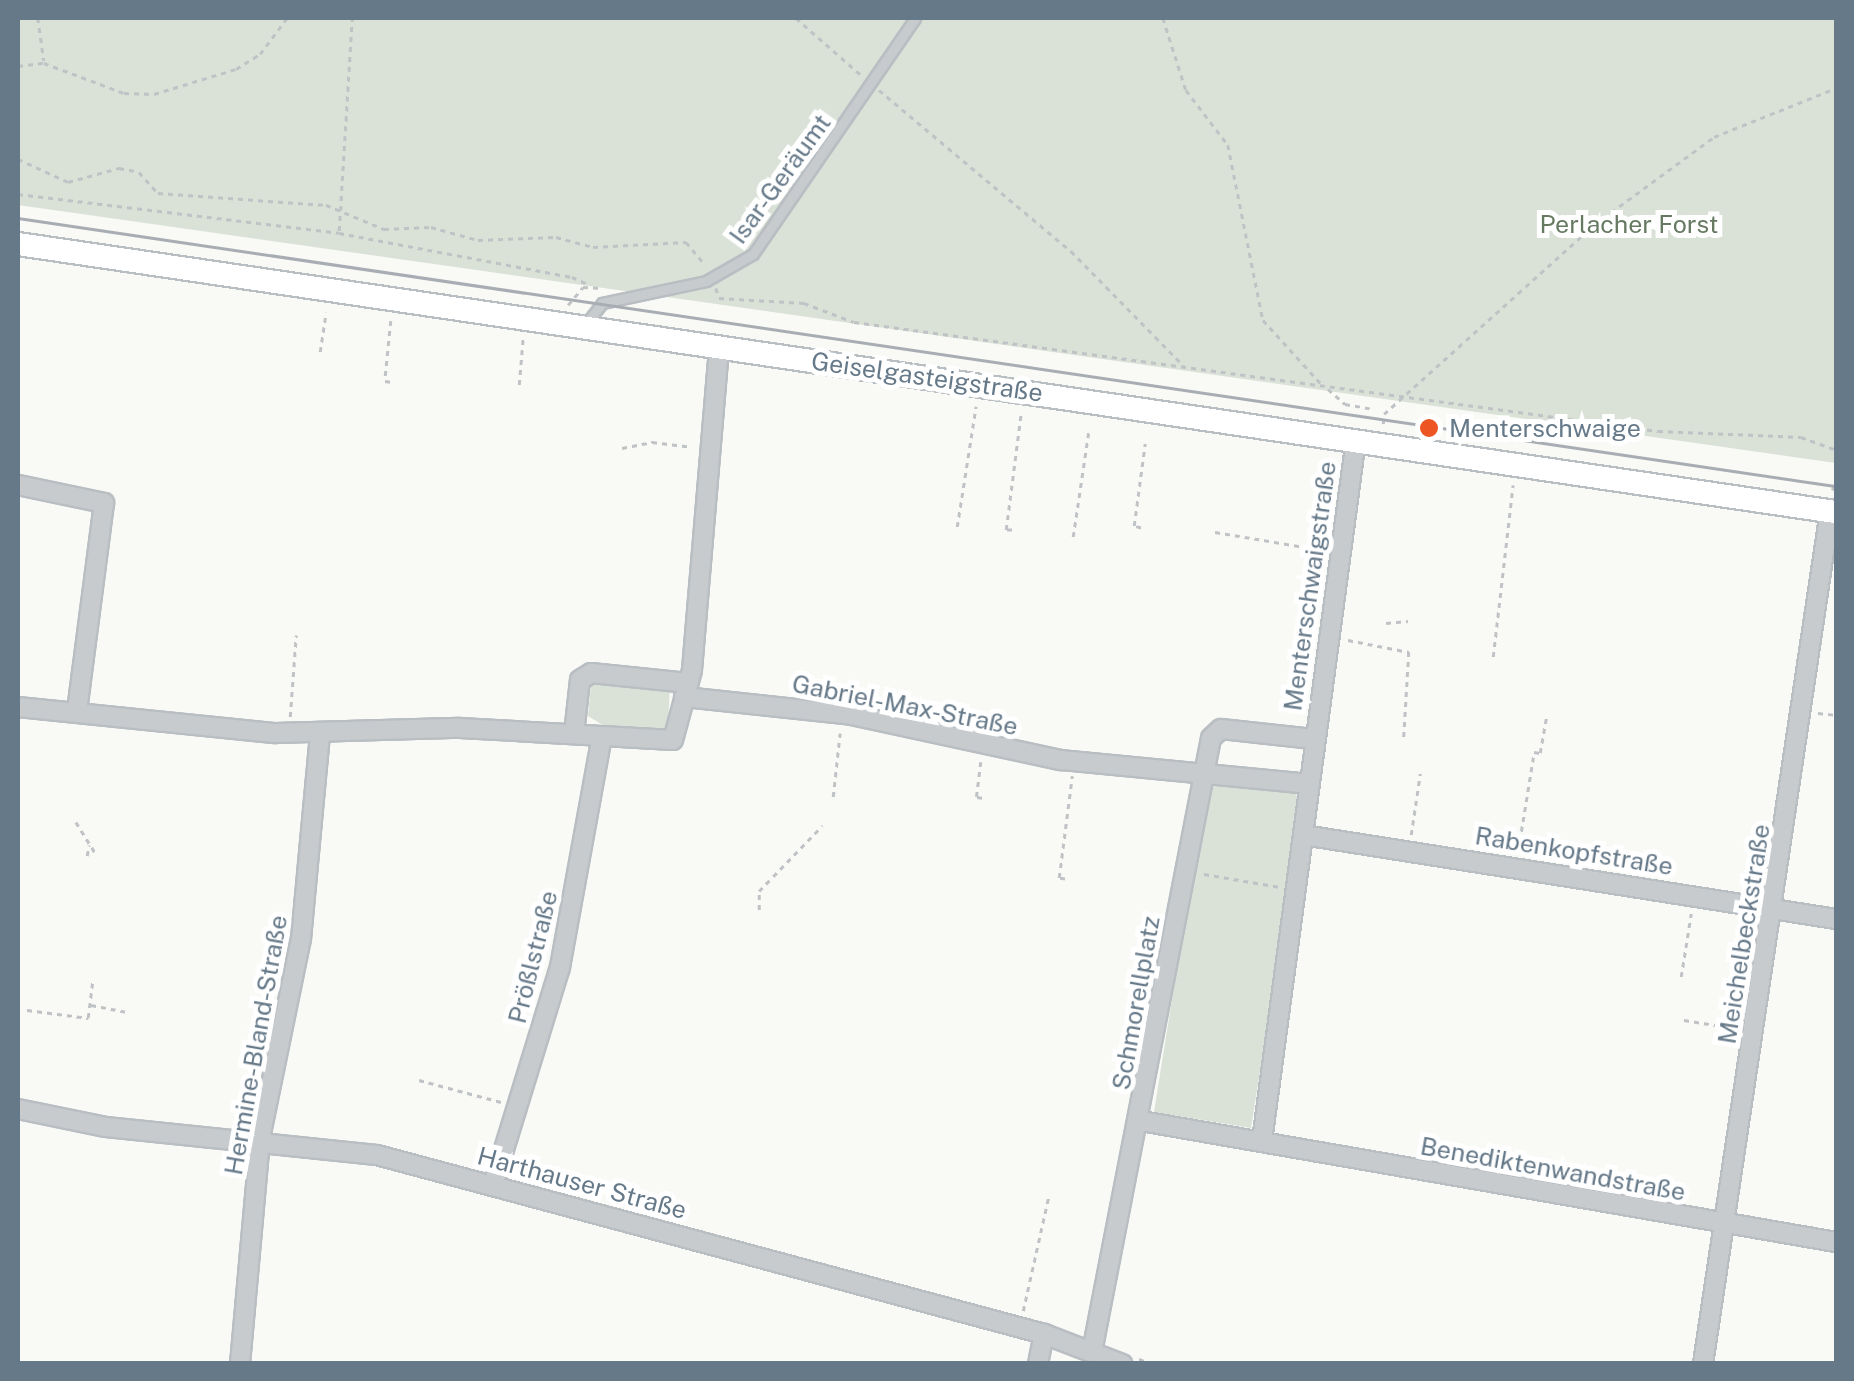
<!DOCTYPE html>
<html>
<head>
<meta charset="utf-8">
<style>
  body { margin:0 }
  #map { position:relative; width:1854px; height:1381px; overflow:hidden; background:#f9f9f6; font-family:"Public Sans",sans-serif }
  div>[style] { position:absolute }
  .green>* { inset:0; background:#dae1d7 }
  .path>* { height:2.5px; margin-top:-1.25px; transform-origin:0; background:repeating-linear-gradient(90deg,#c0c3c5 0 5px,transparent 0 10px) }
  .roads { filter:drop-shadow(2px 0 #b9bec3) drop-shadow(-2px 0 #b9bec3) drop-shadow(0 2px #b9bec3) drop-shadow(0 -2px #b9bec3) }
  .lane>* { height:9px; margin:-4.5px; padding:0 4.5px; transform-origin:4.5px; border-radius:4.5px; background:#c7cbce }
  .street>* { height:18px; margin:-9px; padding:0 9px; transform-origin:9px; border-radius:9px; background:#c7cbce }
  .secondary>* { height:22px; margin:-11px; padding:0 11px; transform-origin:11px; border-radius:11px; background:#fff }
  .tram>* { height:2.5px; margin:-1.25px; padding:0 1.25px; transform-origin:1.25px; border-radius:1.25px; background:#a7adb3 }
  .dots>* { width:28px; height:28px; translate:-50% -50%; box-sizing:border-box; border:5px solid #fff; border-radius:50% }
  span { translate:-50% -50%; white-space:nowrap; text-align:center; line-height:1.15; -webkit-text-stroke:10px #fff; paint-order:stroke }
  .street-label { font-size:25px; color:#667989 }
  .park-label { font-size:25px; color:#667a62 }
  .poi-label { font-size:25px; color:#667989 }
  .left { translate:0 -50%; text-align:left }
  .frame { position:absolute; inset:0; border:20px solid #667989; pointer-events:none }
</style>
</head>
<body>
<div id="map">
  <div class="green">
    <i style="clip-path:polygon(18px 18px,1836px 18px,1836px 463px,18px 205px)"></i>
    <i style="clip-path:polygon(592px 676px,670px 685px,668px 727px,656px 732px,606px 727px,588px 716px)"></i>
    <i style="clip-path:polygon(1207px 780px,1295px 792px,1302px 807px,1251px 1128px,1154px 1112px)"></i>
  </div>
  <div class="path">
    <i style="left:38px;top:18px;width:43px;rotate:82.1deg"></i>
    <i style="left:796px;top:18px;width:86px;rotate:41.2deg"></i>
    <i style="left:1163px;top:18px;width:76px;rotate:72.3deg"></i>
    <i style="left:1186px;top:90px;width:69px;rotate:52.6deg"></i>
    <i style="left:1228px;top:145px;width:178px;rotate:78.7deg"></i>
    <i style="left:1263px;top:320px;width:89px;rotate:47.7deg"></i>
    <i style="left:18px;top:66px;width:26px;rotate:-7deg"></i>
    <i style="left:44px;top:63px;width:85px;rotate:20.6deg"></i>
    <i style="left:124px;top:93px;width:30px;rotate:2deg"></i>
    <i style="left:154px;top:94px;width:86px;rotate:-17deg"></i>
    <i style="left:236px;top:69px;width:28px;rotate:-32deg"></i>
    <i style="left:260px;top:54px;width:45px;rotate:-53.1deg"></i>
    <i style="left:879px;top:90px;width:251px;rotate:40deg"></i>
    <i style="left:1071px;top:251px;width:161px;rotate:45.5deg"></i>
    <i style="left:18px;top:159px;width:55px;rotate:24.7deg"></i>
    <i style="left:68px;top:182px;width:53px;rotate:-15.4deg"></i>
    <i style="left:119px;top:168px;width:20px;rotate:11deg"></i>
    <i style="left:139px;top:172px;width:28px;rotate:48deg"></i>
    <i style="left:158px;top:193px;width:168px;rotate:4.1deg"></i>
    <i style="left:326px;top:205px;width:63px;rotate:22.5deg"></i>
    <i style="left:384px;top:229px;width:47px;rotate:-2.4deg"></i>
    <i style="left:431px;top:227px;width:49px;rotate:15.5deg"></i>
    <i style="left:478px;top:240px;width:78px;rotate:-2.2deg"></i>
    <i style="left:556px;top:237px;width:38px;rotate:15deg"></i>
    <i style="left:593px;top:247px;width:93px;rotate:-3.1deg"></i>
    <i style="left:686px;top:242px;width:30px;rotate:50deg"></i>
    <i style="left:18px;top:194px;width:323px;rotate:6.9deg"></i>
    <i style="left:339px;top:233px;width:237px;rotate:10.7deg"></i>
    <i style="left:572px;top:277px;width:20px;rotate:24deg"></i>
    <i style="left:339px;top:231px;width:213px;rotate:-86.5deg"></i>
    <i style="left:716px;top:288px;width:10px;rotate:73deg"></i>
    <i style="left:719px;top:298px;width:85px;rotate:3.4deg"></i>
    <i style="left:804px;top:303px;width:53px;rotate:20.8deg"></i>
    <i style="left:854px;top:322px;width:811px;rotate:7.72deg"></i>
    <i style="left:1658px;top:431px;width:143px;rotate:2.4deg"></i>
    <i style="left:1801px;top:437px;width:37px;rotate:20deg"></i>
    <i style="left:568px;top:305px;width:23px;rotate:-50deg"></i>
    <i style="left:583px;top:287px;width:19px;rotate:3deg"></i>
    <i style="left:391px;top:321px;width:60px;rotate:95.7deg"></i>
    <i style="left:385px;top:381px;width:7px;rotate:8deg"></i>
    <i style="left:320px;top:352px;width:40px;rotate:-81.5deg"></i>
    <i style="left:519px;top:385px;width:48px;rotate:-85.2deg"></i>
    <i style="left:1328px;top:389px;width:23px;rotate:41deg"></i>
    <i style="left:1345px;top:404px;width:28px;rotate:10deg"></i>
    <i style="left:1383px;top:424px;width:10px;rotate:-84deg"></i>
    <i style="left:1384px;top:414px;width:284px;rotate:-42deg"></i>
    <i style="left:1595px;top:224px;width:147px;rotate:-36.2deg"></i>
    <i style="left:1714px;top:137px;width:131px;rotate:-21.9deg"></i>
    <i style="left:622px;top:448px;width:31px;rotate:-11deg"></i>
    <i style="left:652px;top:442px;width:39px;rotate:7deg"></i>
    <i style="left:1832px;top:490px;width:9px;rotate:-63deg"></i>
    <i style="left:957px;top:527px;width:122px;rotate:-81.1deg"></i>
    <i style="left:1141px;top:528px;width:7px;rotate:-164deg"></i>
    <i style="left:1134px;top:526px;width:83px;rotate:-82.4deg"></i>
    <i style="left:1012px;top:530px;width:6px;rotate:180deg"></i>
    <i style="left:1006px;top:530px;width:118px;rotate:-82.7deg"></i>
    <i style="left:1215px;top:532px;width:109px;rotate:9.5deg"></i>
    <i style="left:1073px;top:537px;width:109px;rotate:-81.6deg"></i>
    <i style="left:1386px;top:623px;width:22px;rotate:-5deg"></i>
    <i style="left:1348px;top:640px;width:62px;rotate:11.1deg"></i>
    <i style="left:1409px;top:652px;width:85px;rotate:93.4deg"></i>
    <i style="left:1493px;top:657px;width:173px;rotate:-83.4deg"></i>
    <i style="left:1818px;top:713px;width:18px;rotate:6deg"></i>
    <i style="left:290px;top:717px;width:82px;rotate:-85.8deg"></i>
    <i style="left:981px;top:762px;width:35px;rotate:97deg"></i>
    <i style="left:977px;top:797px;width:7px;rotate:8deg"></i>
    <i style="left:833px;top:797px;width:64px;rotate:-83.8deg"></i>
    <i style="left:76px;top:822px;width:38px;rotate:58deg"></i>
    <i style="left:1411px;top:835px;width:62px;rotate:-81.6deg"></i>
    <i style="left:1518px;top:851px;width:100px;rotate:-80.8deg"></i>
    <i style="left:1534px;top:752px;width:6px;rotate:9deg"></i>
    <i style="left:1540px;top:753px;width:35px;rotate:-80deg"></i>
    <i style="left:87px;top:856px;width:11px;rotate:-80deg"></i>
    <i style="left:1204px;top:874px;width:77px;rotate:9.7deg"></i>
    <i style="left:1065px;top:879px;width:6px;rotate:-171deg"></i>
    <i style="left:1059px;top:878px;width:103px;rotate:-82.7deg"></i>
    <i style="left:759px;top:910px;width:19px;rotate:-90deg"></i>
    <i style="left:759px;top:891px;width:91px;rotate:-45.9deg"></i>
    <i style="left:1681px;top:977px;width:64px;rotate:-81deg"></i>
    <i style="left:91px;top:1005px;width:38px;rotate:11deg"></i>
    <i style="left:27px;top:1010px;width:62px;rotate:7.5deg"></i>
    <i style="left:88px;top:1018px;width:38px;rotate:-83deg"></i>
    <i style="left:1684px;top:1020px;width:50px;rotate:9.3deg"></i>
    <i style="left:419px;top:1080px;width:85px;rotate:15deg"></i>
    <i style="left:1023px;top:1311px;width:119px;rotate:-77.4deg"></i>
    <i style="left:1139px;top:1359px;width:14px;rotate:21deg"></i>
  </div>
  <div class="roads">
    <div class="lane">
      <i style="left:585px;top:325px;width:28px;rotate:-52deg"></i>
      <i style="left:602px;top:303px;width:106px;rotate:-11.9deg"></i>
      <i style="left:706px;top:281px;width:54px;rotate:-29.9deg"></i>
      <i style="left:753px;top:254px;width:286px;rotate:-55.5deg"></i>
    </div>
    <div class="street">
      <i style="left:18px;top:485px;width:88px;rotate:11.8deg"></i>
      <i style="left:104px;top:503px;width:209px;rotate:97.4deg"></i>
      <i style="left:684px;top:697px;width:169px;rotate:6.1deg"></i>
      <i style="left:852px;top:715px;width:214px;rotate:12.2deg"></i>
      <i style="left:1061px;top:760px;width:249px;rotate:5.5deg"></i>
      <i style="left:18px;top:707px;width:259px;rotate:5.8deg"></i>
      <i style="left:276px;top:733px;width:184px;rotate:-1.6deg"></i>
      <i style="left:460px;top:728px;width:213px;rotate:3.2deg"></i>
      <i style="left:673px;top:740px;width:73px;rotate:-74.8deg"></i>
      <i style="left:692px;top:670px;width:324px;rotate:-85.2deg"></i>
      <i style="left:574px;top:734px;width:54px;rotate:-83.7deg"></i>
      <i style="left:580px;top:680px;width:13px;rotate:-32deg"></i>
      <i style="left:591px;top:673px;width:98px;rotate:5.9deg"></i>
      <i style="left:1303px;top:835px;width:540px;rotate:8.96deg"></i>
      <i style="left:18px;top:1109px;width:90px;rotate:11.6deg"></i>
      <i style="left:106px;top:1127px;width:272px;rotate:5.9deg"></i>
      <i style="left:377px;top:1155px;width:691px;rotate:15.02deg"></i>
      <i style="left:1044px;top:1334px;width:84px;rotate:21deg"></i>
      <i style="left:1141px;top:1121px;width:705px;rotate:9.88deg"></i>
      <i style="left:1262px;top:1141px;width:708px;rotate:-82.37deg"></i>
      <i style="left:493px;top:1185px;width:228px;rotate:-72.9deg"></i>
      <i style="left:560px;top:967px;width:234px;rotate:-79.7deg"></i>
      <i style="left:1092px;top:1352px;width:625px;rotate:-79.03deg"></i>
      <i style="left:1211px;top:738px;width:13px;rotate:-42deg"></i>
      <i style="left:1221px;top:729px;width:93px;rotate:6.2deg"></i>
      <i style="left:240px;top:1364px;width:227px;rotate:-84.9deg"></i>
      <i style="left:260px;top:1138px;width:203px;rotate:-78.4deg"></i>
      <i style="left:301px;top:939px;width:206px;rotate:-84.7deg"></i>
      <i style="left:1038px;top:1364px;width:31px;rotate:-79deg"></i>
      <i style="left:1703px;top:1364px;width:862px;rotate:-81.53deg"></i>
    </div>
    <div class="secondary">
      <i style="left:18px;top:244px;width:1838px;rotate:8.39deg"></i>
    </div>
  </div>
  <div class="tram">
    <i style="left:18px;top:218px;width:1838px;rotate:8.39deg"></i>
  </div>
  <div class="dots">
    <i style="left:1429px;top:428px;background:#ed5622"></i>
  </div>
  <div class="street-label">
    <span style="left:780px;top:179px;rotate:-54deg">Isar-Geräumt</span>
    <span style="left:927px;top:377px;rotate:8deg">Geiselgasteigstraße</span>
    <span style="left:1310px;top:586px;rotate:-82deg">Menterschwaigstraße</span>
    <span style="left:905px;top:705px;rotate:11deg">Gabriel-Max-Straße</span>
    <span style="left:1574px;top:851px;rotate:9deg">Rabenkopfstraße</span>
    <span style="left:1744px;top:934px;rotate:-81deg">Meichelbeckstraße</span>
    <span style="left:533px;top:957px;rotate:-76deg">Prößlstraße</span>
    <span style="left:1136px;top:1003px;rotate:-80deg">Schmorellplatz</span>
    <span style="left:256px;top:1045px;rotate:-80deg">Hermine-Bland-Straße</span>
    <span style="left:1553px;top:1169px;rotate:10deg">Benediktenwandstraße</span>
    <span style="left:582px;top:1183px;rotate:15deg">Harthauser Straße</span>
  </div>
  <div class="park-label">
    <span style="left:1629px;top:224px">Perlacher Forst</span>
  </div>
  <div class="poi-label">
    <span class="left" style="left:1449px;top:428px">Menterschwaige</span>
  </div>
  <div class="frame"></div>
</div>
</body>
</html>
